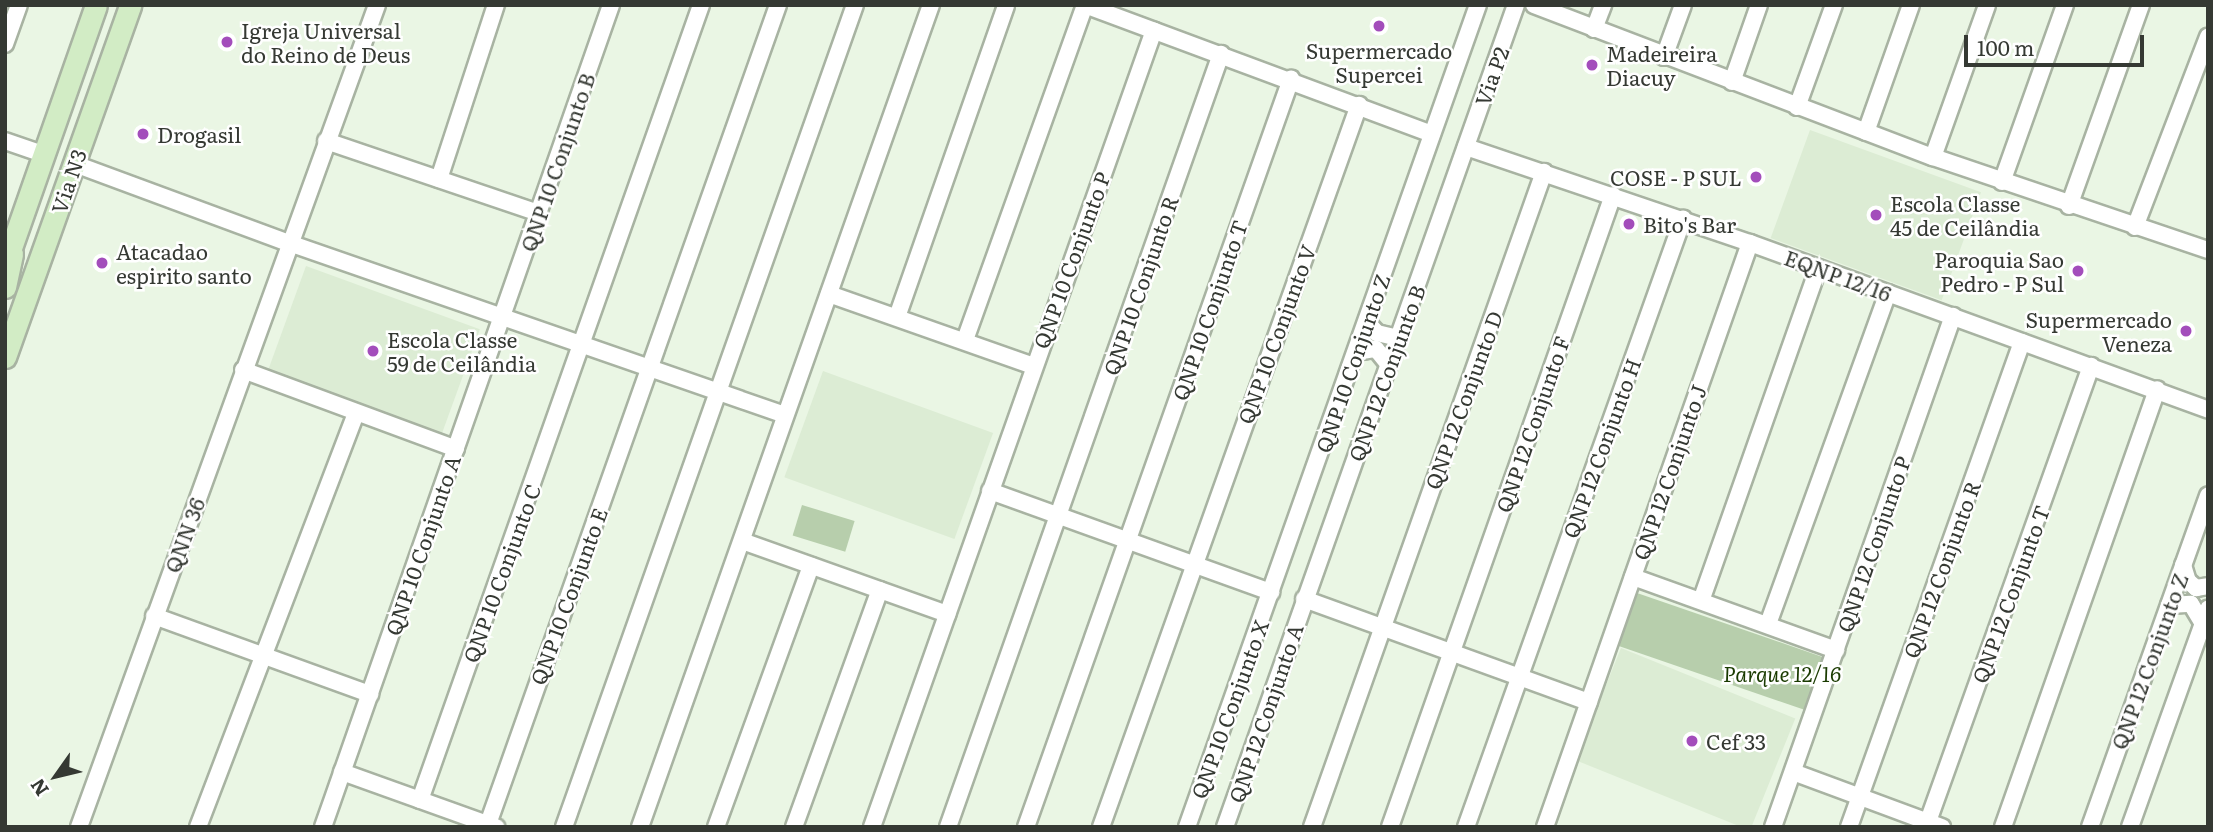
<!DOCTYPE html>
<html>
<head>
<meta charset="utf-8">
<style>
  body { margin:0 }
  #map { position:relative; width:2213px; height:832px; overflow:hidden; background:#eaf6e4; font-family:Literata,serif }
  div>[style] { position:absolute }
  .built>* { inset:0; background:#dcecd4; transform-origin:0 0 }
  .green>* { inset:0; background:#b7ceac; transform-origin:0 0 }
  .roads { filter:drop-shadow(2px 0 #a8b3a2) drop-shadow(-2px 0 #a8b3a2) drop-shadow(0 2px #a8b3a2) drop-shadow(0 -2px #a8b3a2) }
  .minor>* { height:16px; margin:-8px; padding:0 8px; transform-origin:8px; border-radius:8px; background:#fff }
  .major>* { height:21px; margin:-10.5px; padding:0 10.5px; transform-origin:10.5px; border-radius:10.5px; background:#d2ecc5 }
  .dots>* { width:19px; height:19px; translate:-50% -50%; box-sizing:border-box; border:4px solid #fff; border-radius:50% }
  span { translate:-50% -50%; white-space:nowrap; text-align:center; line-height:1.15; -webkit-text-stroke:5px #fff; paint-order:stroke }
  .poi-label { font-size:21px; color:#353933 }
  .left { translate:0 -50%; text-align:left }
  .right { translate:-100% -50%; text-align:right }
  .street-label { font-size:21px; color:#353933 }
  .park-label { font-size:21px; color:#1a3b01; font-style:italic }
  .frame { position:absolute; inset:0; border:7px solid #353933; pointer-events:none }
  .north { position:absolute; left:21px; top:741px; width:70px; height:70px; -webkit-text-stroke:5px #fff; paint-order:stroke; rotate:236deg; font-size:19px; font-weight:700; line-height:28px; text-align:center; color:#353933 }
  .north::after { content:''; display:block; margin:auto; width:24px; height:32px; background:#353933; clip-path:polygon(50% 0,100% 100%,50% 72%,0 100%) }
  .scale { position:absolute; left:1964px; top:35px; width:180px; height:32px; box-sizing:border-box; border:4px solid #353933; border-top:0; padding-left:9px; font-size:21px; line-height:24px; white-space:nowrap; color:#353933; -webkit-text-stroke:5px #fff; paint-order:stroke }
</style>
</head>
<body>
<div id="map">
  <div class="built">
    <i style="left:1810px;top:130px;width:182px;height:115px;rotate:20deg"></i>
    <i style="left:306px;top:266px;width:185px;height:113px;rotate:20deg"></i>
    <i style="left:823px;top:371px;width:181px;height:113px;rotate:20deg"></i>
    <i style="left:1621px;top:648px;width:188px;height:121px;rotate:22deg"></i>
  </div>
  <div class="green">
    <i style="left:802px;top:505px;width:55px;height:32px;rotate:17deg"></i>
    <i style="left:1637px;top:593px;width:197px;height:56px;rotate:19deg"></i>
  </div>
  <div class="roads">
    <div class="minor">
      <i style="left:1534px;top:5px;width:427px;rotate:20.9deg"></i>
      <i style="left:1933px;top:157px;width:290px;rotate:18.7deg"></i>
      <i style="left:1594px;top:29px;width:26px;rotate:-69deg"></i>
      <i style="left:5px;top:44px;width:41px;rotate:-70.3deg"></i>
      <i style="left:1664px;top:57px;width:55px;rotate:-69.9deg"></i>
      <i style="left:1732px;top:82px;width:82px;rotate:-70.7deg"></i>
      <i style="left:1797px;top:107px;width:109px;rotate:-70.1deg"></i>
      <i style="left:1866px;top:132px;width:135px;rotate:-70.5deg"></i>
      <i style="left:5px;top:141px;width:40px;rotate:18.9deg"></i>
      <i style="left:326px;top:141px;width:225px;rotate:18.7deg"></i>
      <i style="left:1466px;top:147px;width:300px;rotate:18.7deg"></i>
      <i style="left:1750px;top:243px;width:487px;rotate:20deg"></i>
      <i style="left:1933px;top:157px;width:161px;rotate:-70.4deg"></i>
      <i style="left:75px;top:164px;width:228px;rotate:20.3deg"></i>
      <i style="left:289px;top:243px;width:525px;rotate:19.13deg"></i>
      <i style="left:439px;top:179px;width:183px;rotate:-71.9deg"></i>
      <i style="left:2002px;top:182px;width:188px;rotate:-70.4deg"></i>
      <i style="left:2069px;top:206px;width:214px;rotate:-70.3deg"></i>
      <i style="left:2135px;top:227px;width:204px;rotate:-69deg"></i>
      <i style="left:829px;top:294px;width:216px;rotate:19.4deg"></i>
      <i style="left:897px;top:317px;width:330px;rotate:-70.7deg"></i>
      <i style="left:1367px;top:322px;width:15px;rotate:48deg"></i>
      <i style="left:1377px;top:333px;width:23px;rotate:13deg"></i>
      <i style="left:965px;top:340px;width:356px;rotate:-70.3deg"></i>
      <i style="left:1085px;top:5px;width:370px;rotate:20.4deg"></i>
      <i style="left:1356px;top:352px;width:20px;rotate:-9deg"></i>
      <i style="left:1376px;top:349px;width:21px;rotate:51deg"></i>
      <i style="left:243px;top:370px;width:227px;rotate:20.3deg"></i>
      <i style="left:990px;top:491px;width:299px;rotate:19.8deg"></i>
      <i style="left:742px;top:541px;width:218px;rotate:19.6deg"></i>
      <i style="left:2183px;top:565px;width:17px;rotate:73deg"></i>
      <i style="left:2188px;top:581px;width:11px;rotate:41deg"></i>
      <i style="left:2196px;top:588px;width:12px;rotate:-9deg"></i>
      <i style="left:1633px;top:577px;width:216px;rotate:19.8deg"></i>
      <i style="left:1304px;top:599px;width:303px;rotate:19.9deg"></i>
      <i style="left:1701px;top:601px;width:353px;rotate:-70.6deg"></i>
      <i style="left:2169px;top:605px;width:22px;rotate:-3deg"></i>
      <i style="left:2191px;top:604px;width:23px;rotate:59deg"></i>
      <i style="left:154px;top:616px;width:230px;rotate:19.9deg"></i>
      <i style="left:1768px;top:624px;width:352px;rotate:-70.1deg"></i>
      <i style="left:342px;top:772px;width:164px;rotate:19.7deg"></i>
      <i style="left:1793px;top:772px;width:159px;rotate:20.3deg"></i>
      <i style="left:420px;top:800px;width:843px;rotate:-70.53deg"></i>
      <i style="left:488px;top:824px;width:869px;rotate:-70.5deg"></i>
      <i style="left:79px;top:827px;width:874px;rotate:-70.07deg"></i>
      <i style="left:198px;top:827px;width:442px;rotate:-69.1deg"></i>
      <i style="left:323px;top:827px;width:871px;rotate:-70.69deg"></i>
      <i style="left:564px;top:827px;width:872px;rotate:-70.51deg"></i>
      <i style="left:640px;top:827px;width:872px;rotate:-70.51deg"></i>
      <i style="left:716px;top:827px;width:278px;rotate:-70deg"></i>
      <i style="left:794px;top:827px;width:252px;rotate:-70.1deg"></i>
      <i style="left:872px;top:827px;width:845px;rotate:-70.51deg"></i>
      <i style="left:948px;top:827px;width:820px;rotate:-70.55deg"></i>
      <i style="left:1026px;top:827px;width:794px;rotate:-70.49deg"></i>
      <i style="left:1101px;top:827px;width:767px;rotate:-70.34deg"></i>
      <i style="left:1187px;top:827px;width:872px;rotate:-70.51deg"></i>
      <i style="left:1225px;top:827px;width:872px;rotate:-70.51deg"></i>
      <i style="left:1312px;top:827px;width:695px;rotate:-70.5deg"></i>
      <i style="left:1390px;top:827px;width:670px;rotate:-70.56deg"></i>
      <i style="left:1466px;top:827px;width:646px;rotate:-70.36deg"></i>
      <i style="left:1545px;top:827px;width:619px;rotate:-70.66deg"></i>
      <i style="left:1773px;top:827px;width:542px;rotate:-70.6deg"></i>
      <i style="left:1849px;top:827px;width:515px;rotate:-70.37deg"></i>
      <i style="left:1926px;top:827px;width:490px;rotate:-70.3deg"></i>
      <i style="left:2003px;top:827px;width:464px;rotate:-70.6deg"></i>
      <i style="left:2090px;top:827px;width:352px;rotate:-70.4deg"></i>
      <i style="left:2130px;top:827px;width:232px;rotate:-70.3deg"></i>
    </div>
    <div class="major">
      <i style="left:5px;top:265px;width:275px;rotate:-70.7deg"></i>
      <i style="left:5px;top:287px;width:34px;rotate:-78deg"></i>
      <i style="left:5px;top:357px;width:374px;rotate:-70.4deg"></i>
    </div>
  </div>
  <div class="dots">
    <i style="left:1379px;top:26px;background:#a34dbb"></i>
    <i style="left:227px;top:42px;background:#a34dbb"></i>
    <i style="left:1592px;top:65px;background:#a34dbb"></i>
    <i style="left:143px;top:134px;background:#a34dbb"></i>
    <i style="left:1756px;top:177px;background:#a34dbb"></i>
    <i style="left:1876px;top:215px;background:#a34dbb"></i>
    <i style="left:1629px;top:224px;background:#a34dbb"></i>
    <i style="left:102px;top:263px;background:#a34dbb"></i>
    <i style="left:2078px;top:271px;background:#a34dbb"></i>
    <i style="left:2186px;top:331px;background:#a34dbb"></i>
    <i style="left:373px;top:351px;background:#a34dbb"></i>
    <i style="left:1692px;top:741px;background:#a34dbb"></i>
  </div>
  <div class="poi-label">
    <span class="left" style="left:241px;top:42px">Igreja Universal<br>do Reino de Deus</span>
    <span style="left:1379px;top:62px">Supermercado<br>Supercei</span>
    <span class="left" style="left:1606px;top:65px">Madeireira<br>Diacuy</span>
    <span class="left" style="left:157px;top:134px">Drogasil</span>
    <span class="right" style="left:1742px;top:177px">COSE - P SUL</span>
    <span class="left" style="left:1890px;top:215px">Escola Classe<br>45 de Ceilândia</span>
    <span class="left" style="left:1643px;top:224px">Bito's Bar</span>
    <span class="left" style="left:116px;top:263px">Atacadao<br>espirito santo</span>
    <span class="right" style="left:2064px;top:271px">Paroquia Sao<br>Pedro - P Sul</span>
    <span class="right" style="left:2172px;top:331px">Supermercado<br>Veneza</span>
    <span class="left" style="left:387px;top:351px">Escola Classe<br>59 de Ceilândia</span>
    <span class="left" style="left:1706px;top:741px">Cef 33</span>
  </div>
  <div class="street-label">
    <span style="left:1491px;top:76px;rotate:-70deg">Via P2</span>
    <span style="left:557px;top:162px;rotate:-71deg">QNP 10 Conjunto B</span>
    <span style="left:68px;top:181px;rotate:-71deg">Via N3</span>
    <span style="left:1071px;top:260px;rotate:-70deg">QNP 10 Conjunto P</span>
    <span style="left:1838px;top:275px;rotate:20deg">EQNP 12/16</span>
    <span style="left:1140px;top:285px;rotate:-71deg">QNP 10 Conjunto R</span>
    <span style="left:1209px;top:310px;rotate:-71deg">QNP 10 Conjunto T</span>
    <span style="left:1276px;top:334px;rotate:-70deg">QNP 10 Conjunto V</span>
    <span style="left:1352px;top:363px;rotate:-71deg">QNP 10 Conjunto Z</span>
    <span style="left:1386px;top:373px;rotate:-70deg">QNP 12 Conjunto B</span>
    <span style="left:1463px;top:400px;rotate:-70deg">QNP 12 Conjunto D</span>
    <span style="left:1532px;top:424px;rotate:-71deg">QNP 12 Conjunto F</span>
    <span style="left:1601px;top:448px;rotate:-70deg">QNP 12 Conjunto H</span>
    <span style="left:1669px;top:472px;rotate:-71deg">QNP 12 Conjunto J</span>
    <span style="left:184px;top:535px;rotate:-70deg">QNN 36</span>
    <span style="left:1873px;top:544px;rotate:-71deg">QNP 12 Conjunto P</span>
    <span style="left:422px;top:545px;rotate:-71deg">QNP 10 Conjunto A</span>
    <span style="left:1941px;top:569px;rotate:-70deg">QNP 12 Conjunto R</span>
    <span style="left:501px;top:573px;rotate:-70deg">QNP 10 Conjunto C</span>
    <span style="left:2010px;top:594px;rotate:-70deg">QNP 12 Conjunto T</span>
    <span style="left:568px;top:596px;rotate:-70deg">QNP 10 Conjunto E</span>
    <span style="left:2149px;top:661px;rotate:-70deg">QNP 12 Conjunto Z</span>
    <span style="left:1229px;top:709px;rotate:-70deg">QNP 10 Conjunto X</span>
    <span style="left:1265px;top:713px;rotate:-71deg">QNP 12 Conjunto A</span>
  </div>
  <div class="park-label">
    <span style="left:1782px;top:673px">Parque 12/16</span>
  </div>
  <div class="frame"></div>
  <div class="north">N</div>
  <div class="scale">100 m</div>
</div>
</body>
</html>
